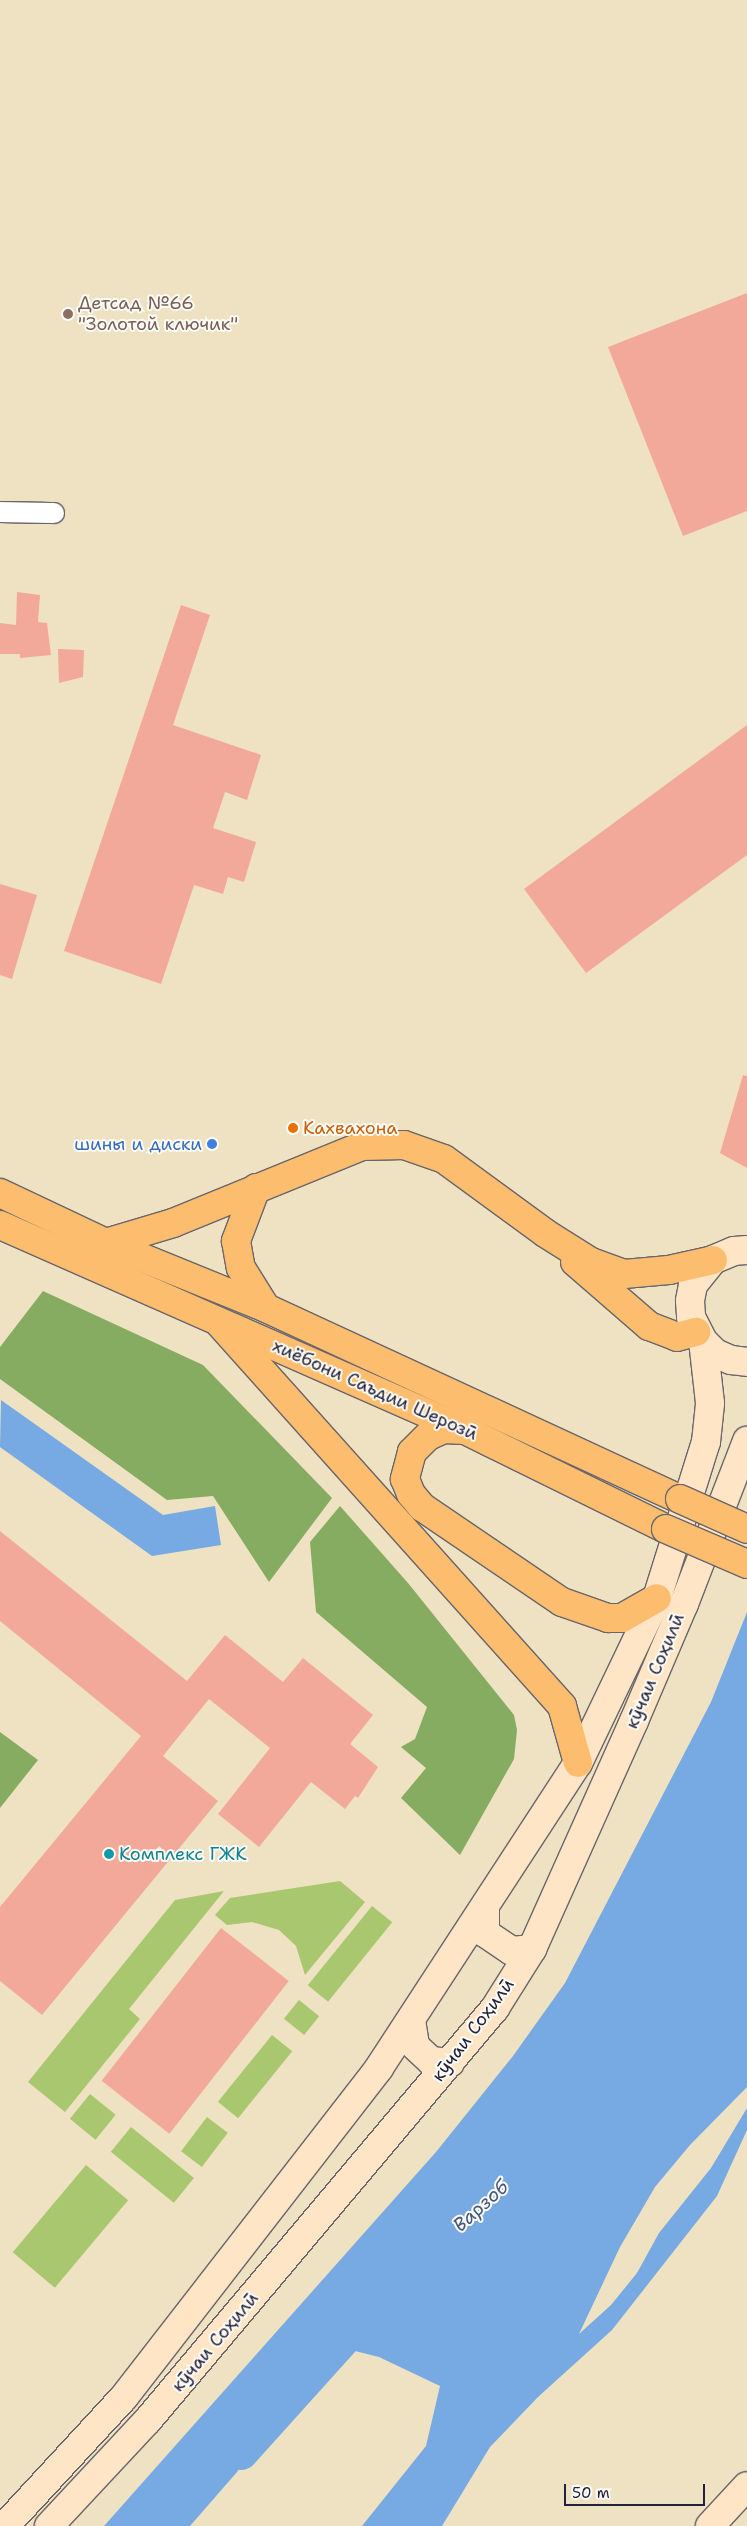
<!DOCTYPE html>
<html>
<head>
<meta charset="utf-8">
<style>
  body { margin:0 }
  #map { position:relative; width:747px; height:2526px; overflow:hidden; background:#eee2c3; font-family:"Shantell Sans",sans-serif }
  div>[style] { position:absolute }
  .green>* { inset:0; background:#a9c76e; transform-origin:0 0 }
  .forest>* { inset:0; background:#86ac61 }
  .water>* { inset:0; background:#77a9e2 }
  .river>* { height:34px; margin:-17px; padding:0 17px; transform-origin:17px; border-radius:17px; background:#77a9e2 }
  .building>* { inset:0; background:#f3a99a; transform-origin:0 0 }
  .roads { filter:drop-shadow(1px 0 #69656b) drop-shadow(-1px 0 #69656b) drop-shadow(0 1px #69656b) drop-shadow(0 -1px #69656b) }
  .minor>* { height:20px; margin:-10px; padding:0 10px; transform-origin:10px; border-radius:10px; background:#fff }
  .secondary>* { height:28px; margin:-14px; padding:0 14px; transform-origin:14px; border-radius:14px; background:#fee5c5 }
  .trunk>* { height:28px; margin:-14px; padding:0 14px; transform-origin:14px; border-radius:14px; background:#fcbd6e }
  .bridges { filter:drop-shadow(1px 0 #69656b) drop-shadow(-1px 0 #69656b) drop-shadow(0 1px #69656b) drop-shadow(0 -1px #69656b) }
  .trunk-bridge>* { height:28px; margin:-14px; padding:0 14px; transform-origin:14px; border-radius:14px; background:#fcbd6e }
  .dots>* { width:14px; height:14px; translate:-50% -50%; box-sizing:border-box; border:2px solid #fdfcf7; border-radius:50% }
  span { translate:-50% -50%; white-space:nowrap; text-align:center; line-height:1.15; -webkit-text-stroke:4px #fdfcf7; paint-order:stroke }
  .education-label { font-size:18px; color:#785e54 }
  .left { translate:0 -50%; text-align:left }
  .food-label { font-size:18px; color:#c56008 }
  .shop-label { font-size:18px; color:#366cbe }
  .right { translate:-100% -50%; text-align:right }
  .street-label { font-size:18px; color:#22223b }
  .culture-label { font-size:18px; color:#0d838f }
  .water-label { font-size:19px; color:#44587e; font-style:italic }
  .scale { position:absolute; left:564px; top:2484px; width:141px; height:22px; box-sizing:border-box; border:2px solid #22223b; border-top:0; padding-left:6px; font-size:15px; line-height:18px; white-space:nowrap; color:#22223b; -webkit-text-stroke:4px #fdfcf7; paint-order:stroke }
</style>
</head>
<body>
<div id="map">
  <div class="green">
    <i style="clip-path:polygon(340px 1881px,365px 1902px,305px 1975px,296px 1946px,279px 1930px,252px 1922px,227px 1925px,215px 1915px,230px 1898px)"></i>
    <i style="clip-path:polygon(224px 1891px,129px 2009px,140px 2019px,65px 2112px,28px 2082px,175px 1900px)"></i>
    <i style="left:372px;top:1906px;width:26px;height:102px;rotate:39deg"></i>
    <i style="left:299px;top:2000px;width:26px;height:24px;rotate:39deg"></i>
    <i style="left:272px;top:2035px;width:26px;height:86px;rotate:39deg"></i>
    <i style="left:90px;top:2094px;width:33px;height:32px;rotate:39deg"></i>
    <i style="left:207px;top:2117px;width:26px;height:43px;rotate:37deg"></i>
    <i style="left:131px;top:2127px;width:81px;height:32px;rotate:39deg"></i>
    <i style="left:86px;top:2165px;width:55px;height:114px;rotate:40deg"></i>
  </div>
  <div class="forest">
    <i style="clip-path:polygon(43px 1291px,203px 1365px,332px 1498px,269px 1582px,213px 1496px,167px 1500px,0 1379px,0 1347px)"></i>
    <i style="clip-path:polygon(340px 1506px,408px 1583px,514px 1715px,517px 1730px,514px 1759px,460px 1855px,401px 1798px,426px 1768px,401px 1747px,415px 1739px,427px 1707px,316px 1612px,310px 1542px)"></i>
    <i style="clip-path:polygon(0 1732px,38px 1760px,0 1808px)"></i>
  </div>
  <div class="water">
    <i style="clip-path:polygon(1px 1400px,163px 1515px,215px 1506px,221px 1545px,152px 1556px,0 1447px)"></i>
    <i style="clip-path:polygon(747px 1612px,747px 2087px,690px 2145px,655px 2187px,620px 2247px,579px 2334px,611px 2305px,637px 2273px,659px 2233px,711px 2168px,747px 2108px,747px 2130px,717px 2196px,612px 2330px,538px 2397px,490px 2447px,442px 2526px,362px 2526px,426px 2446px,440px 2386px,379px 2357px,319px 2342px,297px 2382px,237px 2472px,190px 2526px,104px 2526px,436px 2152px,513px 2056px,565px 1983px,711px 1702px)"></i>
  </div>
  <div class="river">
    <i style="left:241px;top:2453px;width:190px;rotate:-48deg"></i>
  </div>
  <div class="building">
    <i style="clip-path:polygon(747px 293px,747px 511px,683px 536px,608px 347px)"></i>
    <i style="clip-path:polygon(17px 592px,40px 595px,38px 622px,47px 623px,51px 655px,20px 658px,20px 654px,0 654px,0 623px,16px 625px)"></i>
    <i style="clip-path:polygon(181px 605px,210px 615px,173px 725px,261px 755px,247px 800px,225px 792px,213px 828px,256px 842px,244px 882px,228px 877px,223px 894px,194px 885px,161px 984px,64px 951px)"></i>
    <i style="clip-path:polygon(58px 649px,84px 650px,83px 677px,59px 683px)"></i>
    <i style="clip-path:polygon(747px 725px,747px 855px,586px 973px,524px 889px)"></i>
    <i style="clip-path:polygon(0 884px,37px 895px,12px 979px,0 975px)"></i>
    <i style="clip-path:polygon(743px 1075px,747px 1076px,747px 1168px,720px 1153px)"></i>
    <i style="clip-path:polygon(0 1531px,187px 1681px,225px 1635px,283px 1682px,303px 1658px,373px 1715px,350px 1744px,378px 1767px,358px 1798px,355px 1796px,345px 1809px,311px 1782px,259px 1847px,218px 1814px,270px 1748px,209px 1699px,163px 1756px,218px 1801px,42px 2015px,0 1981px,0 1907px,141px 1736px,0 1621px)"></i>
    <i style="left:221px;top:1928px;width:86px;height:194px;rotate:38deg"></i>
  </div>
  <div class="roads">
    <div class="minor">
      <i style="left:0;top:512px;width:54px;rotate:1.1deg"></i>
    </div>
    <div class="secondary">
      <i style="left:747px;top:1250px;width:13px;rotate:176deg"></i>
      <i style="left:734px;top:1251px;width:23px;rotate:157deg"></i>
      <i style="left:713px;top:1260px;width:32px;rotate:129deg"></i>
      <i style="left:693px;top:1285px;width:16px;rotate:101deg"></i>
      <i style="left:690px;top:1301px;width:16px;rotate:86deg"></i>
      <i style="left:691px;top:1317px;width:27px;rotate:63deg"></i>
      <i style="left:703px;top:1341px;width:17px;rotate:45deg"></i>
      <i style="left:715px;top:1353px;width:17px;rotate:24deg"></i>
      <i style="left:731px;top:1360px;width:16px;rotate:7deg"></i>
      <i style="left:485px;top:1910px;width:23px;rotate:90deg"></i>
      <i style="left:485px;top:1933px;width:32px;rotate:34deg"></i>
      <i style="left:512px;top:1951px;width:20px;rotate:-6deg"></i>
      <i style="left:411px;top:2020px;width:26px;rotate:81deg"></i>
      <i style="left:415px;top:2046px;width:22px;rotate:43deg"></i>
      <i style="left:431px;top:2061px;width:19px;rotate:6deg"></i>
      <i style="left:5px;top:2526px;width:176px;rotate:-47.3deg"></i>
      <i style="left:124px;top:2397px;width:416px;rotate:-52.2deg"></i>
      <i style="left:379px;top:2068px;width:364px;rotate:-56.9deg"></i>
      <i style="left:578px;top:1763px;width:183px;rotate:-64.4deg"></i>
      <i style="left:657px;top:1598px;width:164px;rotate:-72.6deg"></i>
      <i style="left:706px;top:1442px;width:39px;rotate:-84deg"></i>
      <i style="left:710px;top:1403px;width:62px;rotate:-96.4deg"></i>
      <i style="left:49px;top:2526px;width:145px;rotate:-47deg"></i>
      <i style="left:148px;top:2420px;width:539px;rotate:-49.89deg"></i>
      <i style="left:495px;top:2008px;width:70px;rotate:-57.9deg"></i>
      <i style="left:532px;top:1949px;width:250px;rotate:-65.9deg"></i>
      <i style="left:634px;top:1721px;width:127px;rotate:-66.9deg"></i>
      <i style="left:684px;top:1604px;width:175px;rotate:-68.9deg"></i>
      <i style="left:710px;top:2526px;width:54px;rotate:-47.2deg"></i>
    </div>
    <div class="trunk">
      <i style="left:256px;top:1188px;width:57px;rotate:110.7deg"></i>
      <i style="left:236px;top:1241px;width:27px;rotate:80deg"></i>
      <i style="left:241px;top:1268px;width:47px;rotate:58deg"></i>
      <i style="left:0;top:1193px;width:117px;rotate:25.3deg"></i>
      <i style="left:106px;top:1243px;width:173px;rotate:22.1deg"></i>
      <i style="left:266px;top:1308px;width:456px;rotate:24.8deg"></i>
      <i style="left:0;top:1225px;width:508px;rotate:23.79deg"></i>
      <i style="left:465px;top:1430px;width:224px;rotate:26.2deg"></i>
      <i style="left:106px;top:1243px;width:70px;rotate:-16.6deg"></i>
      <i style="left:173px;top:1223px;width:204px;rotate:-22.2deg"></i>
      <i style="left:362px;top:1146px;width:42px;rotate:-1.4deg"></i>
      <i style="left:404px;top:1145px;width:42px;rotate:19.3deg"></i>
      <i style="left:444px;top:1159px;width:125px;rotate:36.2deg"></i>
      <i style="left:545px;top:1233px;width:54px;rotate:32.2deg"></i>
      <i style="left:591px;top:1262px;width:35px;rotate:20deg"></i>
      <i style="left:624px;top:1274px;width:45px;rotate:-5.1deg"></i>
      <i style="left:669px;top:1270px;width:45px;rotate:-12.8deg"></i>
      <i style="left:575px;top:1262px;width:98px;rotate:40.9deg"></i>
      <i style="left:649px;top:1326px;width:30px;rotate:21deg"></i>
      <i style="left:677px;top:1337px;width:20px;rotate:-15deg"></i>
      <i style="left:220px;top:1324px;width:513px;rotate:48.16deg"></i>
      <i style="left:562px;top:1706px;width:59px;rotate:74.3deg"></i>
      <i style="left:465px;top:1430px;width:21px;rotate:-177deg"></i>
      <i style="left:444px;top:1429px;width:17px;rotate:156deg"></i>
      <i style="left:428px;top:1436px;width:23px;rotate:135deg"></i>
      <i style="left:412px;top:1452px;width:28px;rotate:105deg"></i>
      <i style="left:405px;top:1479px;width:16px;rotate:68deg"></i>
      <i style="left:411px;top:1494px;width:17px;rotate:50deg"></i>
      <i style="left:422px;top:1507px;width:169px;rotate:34.2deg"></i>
      <i style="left:562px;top:1602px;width:49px;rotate:19.2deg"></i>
      <i style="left:608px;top:1618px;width:14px"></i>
      <i style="left:622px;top:1618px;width:40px;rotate:-29.7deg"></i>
    </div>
  </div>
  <div class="bridges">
    <div class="trunk-bridge">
      <i style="left:680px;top:1499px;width:73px;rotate:24.1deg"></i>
      <i style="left:666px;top:1529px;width:88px;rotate:23.4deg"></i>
    </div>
  </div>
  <div class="dots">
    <i style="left:68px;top:314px;background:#8d6e63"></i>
    <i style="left:293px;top:1128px;background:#e8710a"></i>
    <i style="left:212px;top:1144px;background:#3f7fe0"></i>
    <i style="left:109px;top:1854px;background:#0f9aa8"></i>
  </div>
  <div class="education-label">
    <span class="left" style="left:78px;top:314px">Детсад №66<br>"Золотой ключик"</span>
  </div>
  <div class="food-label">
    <span class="left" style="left:303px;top:1128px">Кахвахона</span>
  </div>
  <div class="shop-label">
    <span class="right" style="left:202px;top:1144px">шины и диски</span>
  </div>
  <div class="street-label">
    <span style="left:375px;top:1390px;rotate:24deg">хиёбони Саъдии Шерозӣ</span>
    <span style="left:655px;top:1671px;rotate:-67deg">кӯчаи Соҳилӣ</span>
    <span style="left:473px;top:2030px;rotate:-53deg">кӯчаи Соҳилӣ</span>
    <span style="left:215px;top:2342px;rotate:-50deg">кӯчаи Соҳилӣ</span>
  </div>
  <div class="culture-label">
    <span class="left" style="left:119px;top:1854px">Комплекс ГЖК</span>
  </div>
  <div class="water-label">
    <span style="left:481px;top:2206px;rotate:-42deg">Варзоб</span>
  </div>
  <div class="scale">50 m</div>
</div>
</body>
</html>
